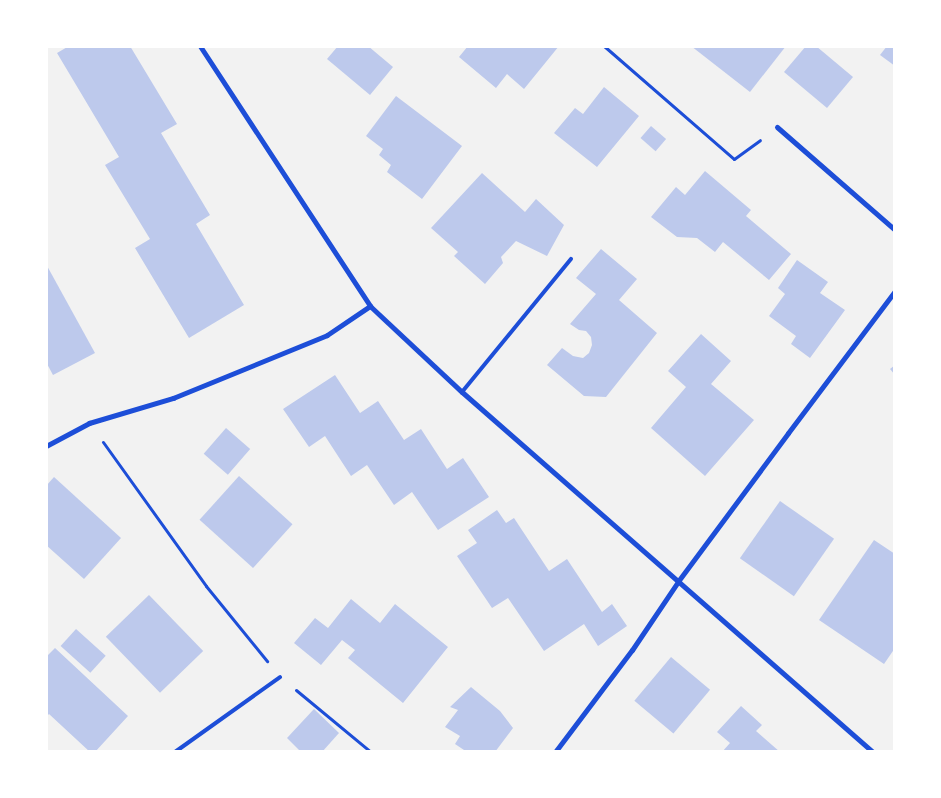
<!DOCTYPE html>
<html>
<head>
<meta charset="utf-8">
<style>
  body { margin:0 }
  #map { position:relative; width:941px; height:798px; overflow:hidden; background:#f2f2f2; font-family:"Public Sans",sans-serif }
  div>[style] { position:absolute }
  .building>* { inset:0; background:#bdc9ec; transform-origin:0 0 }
  .path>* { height:3px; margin:-1.5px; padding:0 1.5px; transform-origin:1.5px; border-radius:1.5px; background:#1d4ed8 }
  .service>* { height:4px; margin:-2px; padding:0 2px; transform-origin:2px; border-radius:2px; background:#1d4ed8 }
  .minor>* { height:5px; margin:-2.5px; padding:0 2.5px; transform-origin:2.5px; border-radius:2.5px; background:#1d4ed8 }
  span { translate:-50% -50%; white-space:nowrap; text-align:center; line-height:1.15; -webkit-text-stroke:4px #fff; paint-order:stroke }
  .frame { position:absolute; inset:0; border:48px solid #fff; pointer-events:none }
</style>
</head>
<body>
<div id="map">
  <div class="building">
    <i style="clip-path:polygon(69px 46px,130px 46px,177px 124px,161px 133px,210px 215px,196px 224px,244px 305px,189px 338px,135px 248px,150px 239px,105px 165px,119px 157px,57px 53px)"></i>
    <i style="clip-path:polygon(338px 46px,368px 46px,393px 67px,370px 95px,327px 59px)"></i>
    <i style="clip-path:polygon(468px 46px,559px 46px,524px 89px,507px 74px,496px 88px,459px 57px)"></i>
    <i style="clip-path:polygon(691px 46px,786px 46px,750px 92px)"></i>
    <i style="clip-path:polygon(806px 46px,816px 46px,853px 77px,827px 108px,784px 72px)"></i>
    <i style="clip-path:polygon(887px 46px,895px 46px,895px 66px,880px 55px)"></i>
    <i style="clip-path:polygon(604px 87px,639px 116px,597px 167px,554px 133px,575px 108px,583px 114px)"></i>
    <i style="clip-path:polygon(396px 96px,462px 146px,422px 199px,387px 172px,391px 165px,379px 155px,383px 149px,366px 136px)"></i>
    <i style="left:651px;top:126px;width:20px;height:16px;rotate:41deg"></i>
    <i style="clip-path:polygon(705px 171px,751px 210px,746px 216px,791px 254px,769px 280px,723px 242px,715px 252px,697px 238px,677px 237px,651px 217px,676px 187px,685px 195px)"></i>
    <i style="clip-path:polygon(482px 173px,525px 212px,536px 199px,564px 225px,547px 256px,516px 241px,501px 257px,503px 263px,485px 284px,454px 256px,458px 252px,431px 228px)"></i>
    <i style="clip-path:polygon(601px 249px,637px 279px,619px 300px,657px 333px,606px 397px,584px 396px,547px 365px,562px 348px,573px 356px,583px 358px,589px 353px,592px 345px,591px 337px,586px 331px,579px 330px,570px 324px,596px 294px,576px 278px)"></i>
    <i style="clip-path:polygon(797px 260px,828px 282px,820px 293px,845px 310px,810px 358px,791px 344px,796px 336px,769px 316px,785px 294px,778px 288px)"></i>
    <i style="clip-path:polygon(46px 264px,95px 353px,53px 375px,46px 362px)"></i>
    <i style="clip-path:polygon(701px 334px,731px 361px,711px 384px,754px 420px,705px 476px,651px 428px,686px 387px,668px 371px)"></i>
    <i style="clip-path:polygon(895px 365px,895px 375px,890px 369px)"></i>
    <i style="clip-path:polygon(335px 375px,360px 413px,378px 401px,404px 440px,421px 429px,447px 469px,463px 458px,489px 497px,438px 530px,412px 492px,394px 505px,367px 465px,351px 476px,325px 436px,309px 447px,283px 409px)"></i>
    <i style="left:226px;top:428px;width:32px;height:34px;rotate:41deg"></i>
    <i style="left:239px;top:476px;width:72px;height:59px;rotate:42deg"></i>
    <i style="clip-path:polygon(54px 477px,121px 538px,84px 579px,46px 545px,46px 486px)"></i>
    <i style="left:780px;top:501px;width:66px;height:70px;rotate:35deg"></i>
    <i style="clip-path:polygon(497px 510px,506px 523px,514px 518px,549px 571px,567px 559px,602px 612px,612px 604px,627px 626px,598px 646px,584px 624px,544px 651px,508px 598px,492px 608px,457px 556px,477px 543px,468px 530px)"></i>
    <i style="clip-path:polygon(874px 540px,895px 554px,895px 648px,884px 664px,819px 620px)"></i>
    <i style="left:149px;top:595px;width:78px;height:60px;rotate:46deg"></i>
    <i style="clip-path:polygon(351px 599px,380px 623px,395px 604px,448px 647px,403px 703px,348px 658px,355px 650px,342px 640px,321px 665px,294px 643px,315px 618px,328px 628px)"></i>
    <i style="left:76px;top:629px;width:40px;height:23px;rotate:42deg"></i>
    <i style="clip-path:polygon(55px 648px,128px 716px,95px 752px,90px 752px,49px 714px,46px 717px,46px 657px)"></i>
    <i style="left:671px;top:657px;width:51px;height:57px;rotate:40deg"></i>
    <i style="clip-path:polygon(471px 687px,500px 711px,513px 728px,495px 752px,467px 752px,455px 744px,460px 736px,445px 727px,458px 710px,450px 707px)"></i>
    <i style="clip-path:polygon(741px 706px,762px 725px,756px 731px,780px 752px,722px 752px,730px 743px,717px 732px)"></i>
    <i style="clip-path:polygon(314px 709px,339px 733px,322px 752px,301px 752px,287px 738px)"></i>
  </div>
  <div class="path">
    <i style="left:604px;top:46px;width:172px;rotate:41deg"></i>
    <i style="left:734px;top:159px;width:32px;rotate:-36deg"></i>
    <i style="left:103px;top:442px;width:177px;rotate:54.4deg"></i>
    <i style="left:206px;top:586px;width:97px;rotate:50.9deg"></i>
    <i style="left:296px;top:690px;width:97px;rotate:39.6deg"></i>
  </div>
  <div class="service">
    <i style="left:462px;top:392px;width:172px;rotate:-50.7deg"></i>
    <i style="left:175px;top:752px;width:129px;rotate:-35.5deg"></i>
  </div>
  <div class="minor">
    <i style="left:200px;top:46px;width:311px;rotate:56.8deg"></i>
    <i style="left:370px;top:306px;width:126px;rotate:43.1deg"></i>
    <i style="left:462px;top:392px;width:546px;rotate:41.22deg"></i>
    <i style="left:777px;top:127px;width:157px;rotate:41.1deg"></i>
    <i style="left:46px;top:446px;width:49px;rotate:-28.1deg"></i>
    <i style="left:89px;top:423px;width:88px;rotate:-16.6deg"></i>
    <i style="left:173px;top:398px;width:166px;rotate:-22.2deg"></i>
    <i style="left:327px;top:335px;width:52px;rotate:-34deg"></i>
    <i style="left:555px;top:752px;width:128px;rotate:-53deg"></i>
    <i style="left:632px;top:650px;width:84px;rotate:-56.1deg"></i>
    <i style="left:679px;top:580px;width:183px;rotate:-53.4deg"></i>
    <i style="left:788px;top:433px;width:178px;rotate:-53deg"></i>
  </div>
  <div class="frame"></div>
</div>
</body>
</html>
